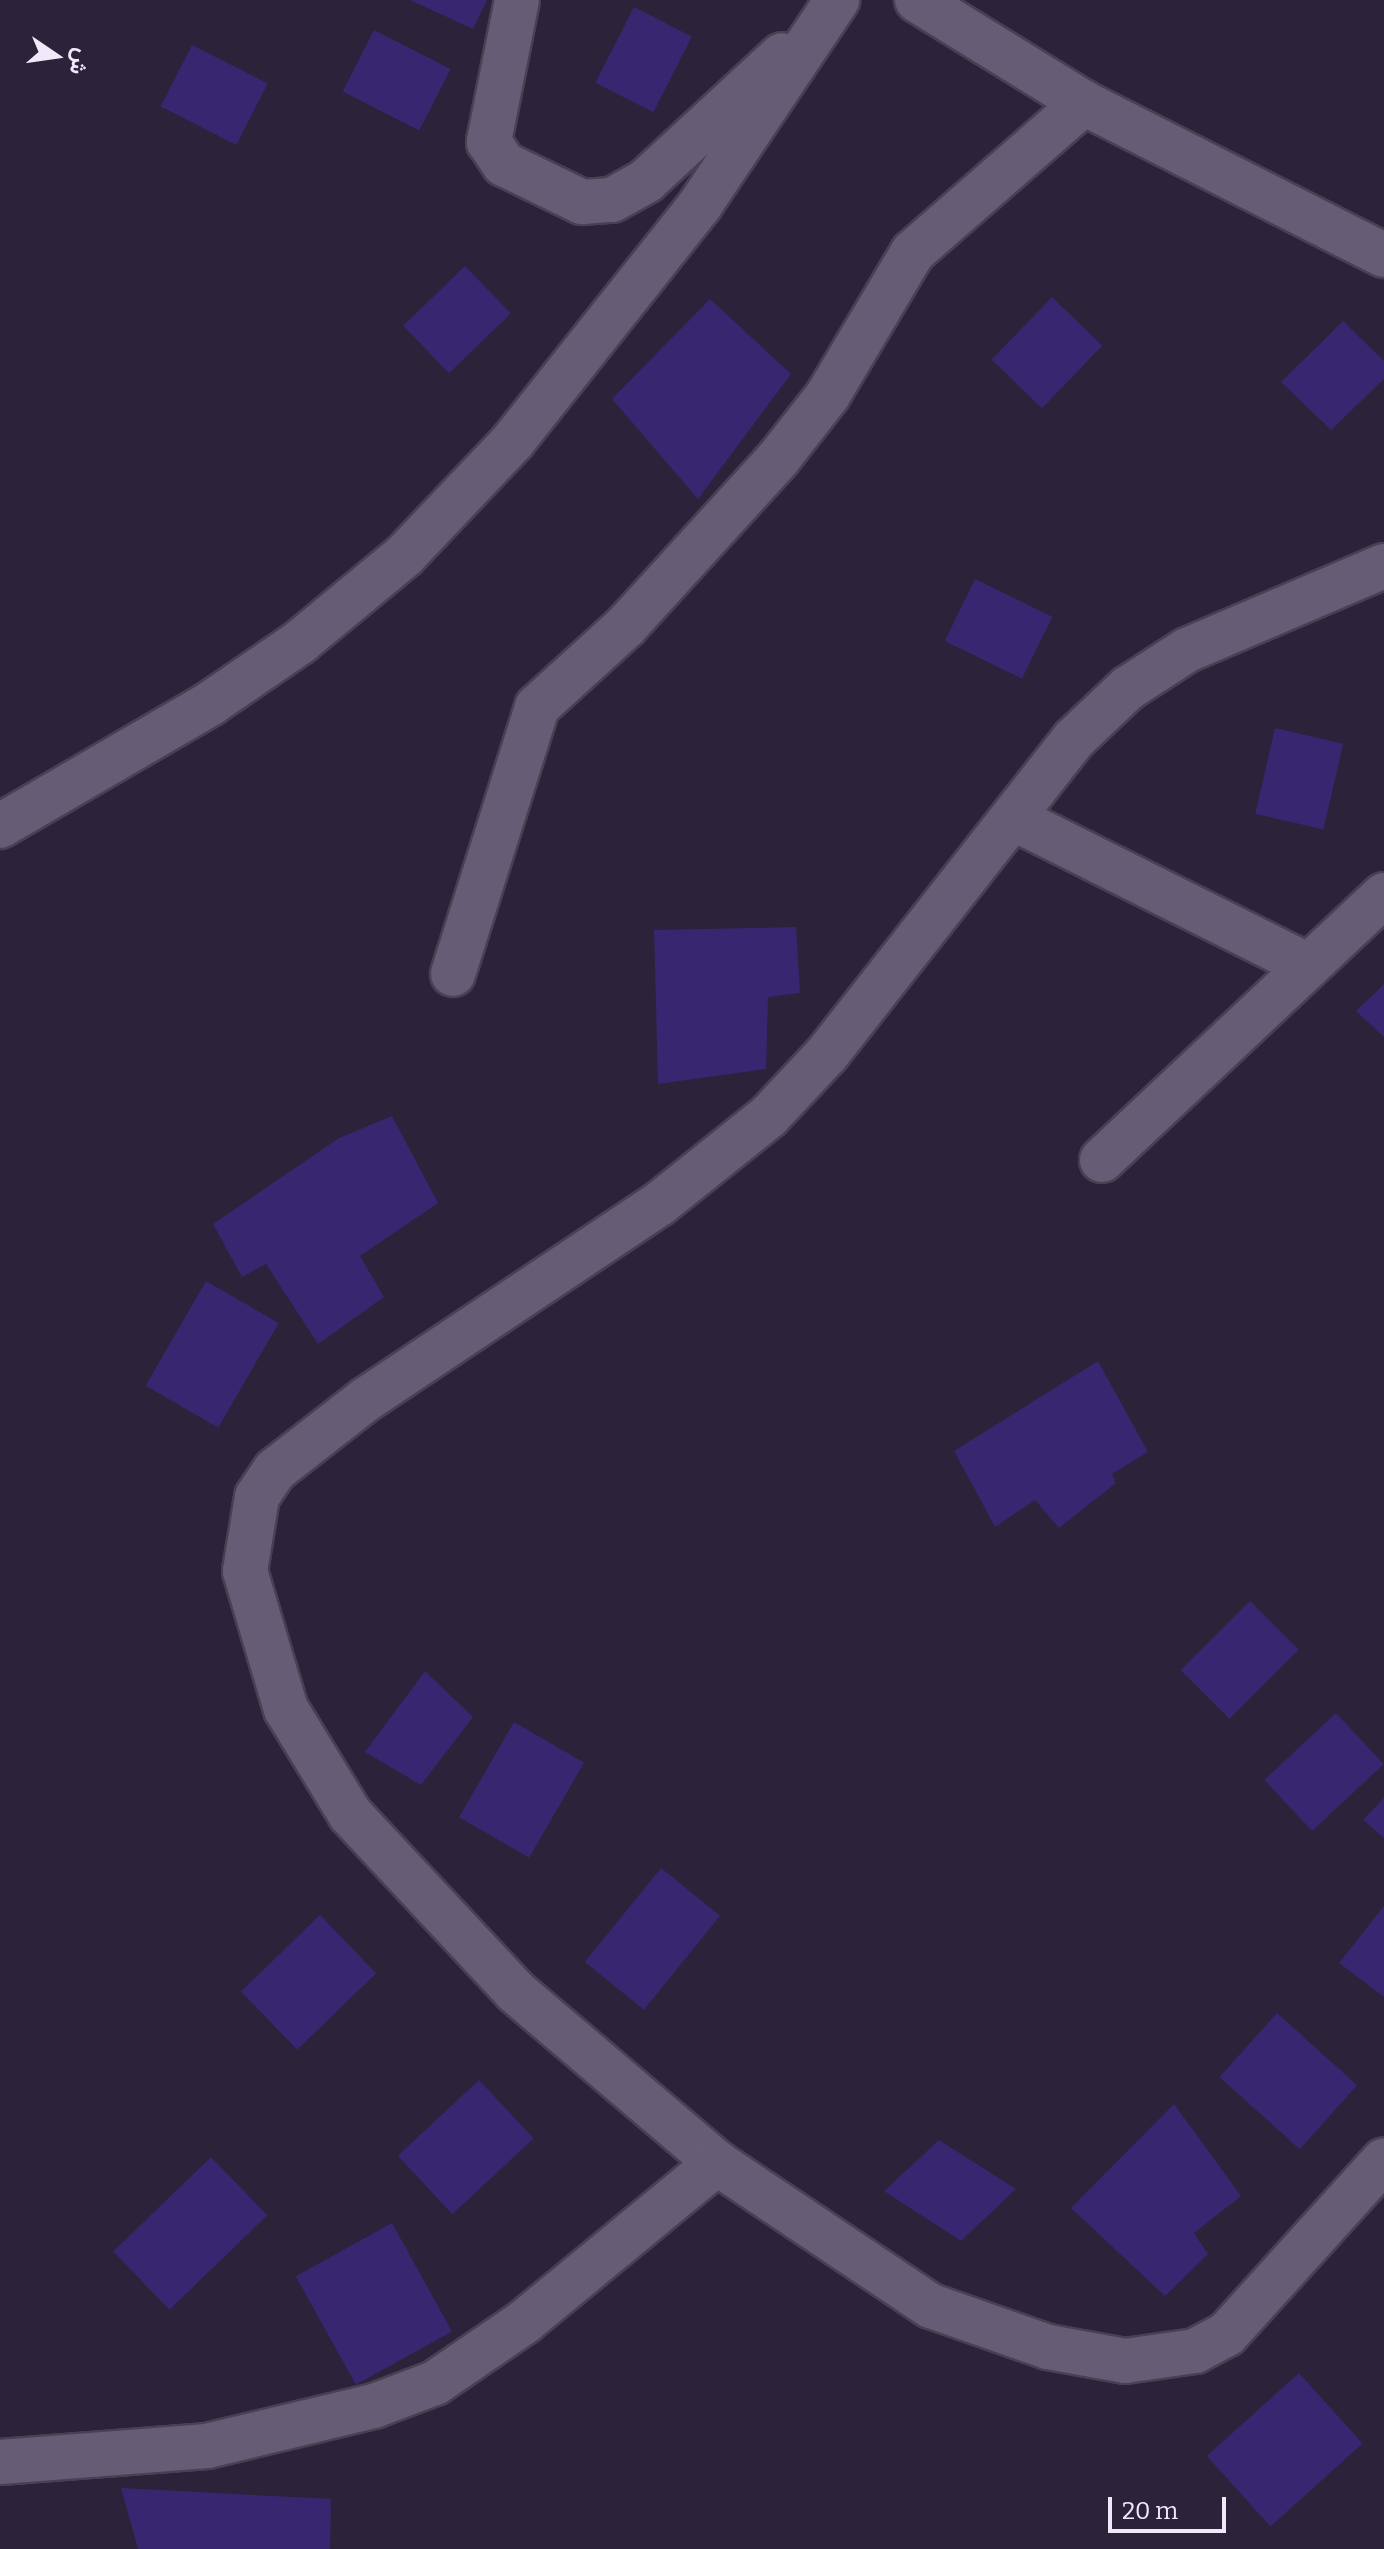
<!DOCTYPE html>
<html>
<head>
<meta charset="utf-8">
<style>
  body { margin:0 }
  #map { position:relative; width:1384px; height:2549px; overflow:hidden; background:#2c2239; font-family:Bitter,Vazirmatn,serif }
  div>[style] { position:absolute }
  .building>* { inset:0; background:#382670; transform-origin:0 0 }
  .roads { filter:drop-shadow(2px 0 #494054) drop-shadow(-2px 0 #494054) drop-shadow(0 2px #494054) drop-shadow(0 -2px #494054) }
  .minor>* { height:44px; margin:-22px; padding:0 22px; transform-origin:22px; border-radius:22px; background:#675c76 }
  span { translate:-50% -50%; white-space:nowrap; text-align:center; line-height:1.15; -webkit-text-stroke:7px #2c2239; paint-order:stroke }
  .north { position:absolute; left:16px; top:16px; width:80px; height:80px; -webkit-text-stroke:6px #2c2239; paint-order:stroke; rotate:103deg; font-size:22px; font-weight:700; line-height:32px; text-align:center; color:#efe9f9 }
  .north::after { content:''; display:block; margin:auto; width:28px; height:36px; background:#efe9f9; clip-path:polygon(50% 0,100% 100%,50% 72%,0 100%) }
  .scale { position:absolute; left:1108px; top:2497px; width:118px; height:36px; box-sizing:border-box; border:4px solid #efe9f9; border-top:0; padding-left:10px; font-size:24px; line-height:28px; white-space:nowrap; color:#efe9f9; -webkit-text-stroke:6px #2c2239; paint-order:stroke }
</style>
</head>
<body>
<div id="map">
  <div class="building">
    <i style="clip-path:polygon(410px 0,487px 0,473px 29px)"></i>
    <i style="left:634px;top:7px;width:65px;height:85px;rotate:27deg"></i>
    <i style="left:374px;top:30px;width:86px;height:69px;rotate:27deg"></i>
    <i style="left:192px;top:45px;width:85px;height:69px;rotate:27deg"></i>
    <i style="left:465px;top:266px;width:66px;height:86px;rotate:46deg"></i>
    <i style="left:1052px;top:297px;width:70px;height:87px;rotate:44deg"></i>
    <i style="clip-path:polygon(710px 299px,791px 374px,698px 499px,612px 399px)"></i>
    <i style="clip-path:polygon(1343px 321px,1384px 361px,1384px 379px,1331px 430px,1281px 382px)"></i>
    <i style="left:975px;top:579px;width:86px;height:69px;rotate:26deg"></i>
    <i style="left:1275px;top:728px;width:70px;height:88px;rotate:13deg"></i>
    <i style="clip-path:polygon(796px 927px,800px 993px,768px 997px,766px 1069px,658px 1084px,654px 930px)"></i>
    <i style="clip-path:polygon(1384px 984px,1384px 1037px,1356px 1011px)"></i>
    <i style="clip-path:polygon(392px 1116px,438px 1203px,360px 1256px,384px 1297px,318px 1344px,266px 1264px,242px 1277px,213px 1224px,339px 1138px)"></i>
    <i style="left:206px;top:1281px;width:84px;height:121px;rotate:30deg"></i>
    <i style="clip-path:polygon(1098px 1361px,1148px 1452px,1112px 1474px,1116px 1483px,1059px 1528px,1035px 1500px,995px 1527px,954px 1451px)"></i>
    <i style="left:1250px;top:1601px;width:69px;height:98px;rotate:45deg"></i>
    <i style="clip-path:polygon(425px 1671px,473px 1717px,421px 1785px,365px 1752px)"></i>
    <i style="left:1336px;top:1713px;width:70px;height:98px;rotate:47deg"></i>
    <i style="left:514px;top:1722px;width:81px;height:110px;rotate:30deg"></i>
    <i style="clip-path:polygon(1384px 1798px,1384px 1838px,1363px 1820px)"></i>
    <i style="left:661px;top:1868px;width:76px;height:121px;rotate:39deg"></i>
    <i style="clip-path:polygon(1384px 1906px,1384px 1997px,1339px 1963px)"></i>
    <i style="left:320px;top:1915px;width:81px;height:110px;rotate:46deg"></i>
    <i style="left:1277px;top:2013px;width:108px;height:86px;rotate:42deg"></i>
    <i style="left:479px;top:2080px;width:80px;height:111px;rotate:47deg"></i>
    <i style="clip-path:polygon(1174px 2104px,1241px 2196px,1194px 2233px,1208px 2254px,1165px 2296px,1071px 2208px)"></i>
    <i style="clip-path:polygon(939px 2140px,1016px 2189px,961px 2241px,884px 2191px)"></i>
    <i style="left:211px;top:2157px;width:81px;height:136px;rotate:46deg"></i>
    <i style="left:392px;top:2223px;width:124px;height:110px;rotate:61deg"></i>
    <i style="left:1299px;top:2373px;width:95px;height:124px;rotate:48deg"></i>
    <i style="clip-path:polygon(121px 2488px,331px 2499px,330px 2549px,138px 2549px)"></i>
  </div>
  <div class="roads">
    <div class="minor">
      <i style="left:517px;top:0;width:145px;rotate:101.2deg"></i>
      <i style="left:489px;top:142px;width:27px;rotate:56deg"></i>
      <i style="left:504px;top:164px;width:87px;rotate:26deg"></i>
      <i style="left:582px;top:202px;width:30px;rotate:-4deg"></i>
      <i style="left:612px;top:200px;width:39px;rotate:-29deg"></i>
      <i style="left:646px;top:181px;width:185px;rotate:-42.8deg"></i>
      <i style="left:917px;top:0;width:196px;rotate:31.7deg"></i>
      <i style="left:1084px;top:103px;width:336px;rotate:26.9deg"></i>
      <i style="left:1384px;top:566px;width:214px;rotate:156.9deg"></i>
      <i style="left:1187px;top:650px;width:70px;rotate:147.2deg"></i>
      <i style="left:1128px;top:688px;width:74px;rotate:136.6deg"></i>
      <i style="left:1074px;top:739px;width:400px;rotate:128.1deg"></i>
      <i style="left:827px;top:1054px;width:85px;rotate:133.1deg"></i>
      <i style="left:769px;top:1116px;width:141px;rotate:141.3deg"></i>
      <i style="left:659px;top:1204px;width:353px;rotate:146.3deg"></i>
      <i style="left:365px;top:1400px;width:114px;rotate:142.1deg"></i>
      <i style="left:275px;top:1470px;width:32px;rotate:124deg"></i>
      <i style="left:257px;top:1497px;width:75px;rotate:99.2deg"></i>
      <i style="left:245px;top:1571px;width:144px;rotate:73.5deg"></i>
      <i style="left:286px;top:1709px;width:123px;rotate:58.6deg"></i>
      <i style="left:350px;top:1814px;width:243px;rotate:47deg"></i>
      <i style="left:516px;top:1992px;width:264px;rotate:40.4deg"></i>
      <i style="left:717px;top:2163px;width:257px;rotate:33.8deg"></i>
      <i style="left:931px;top:2306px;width:124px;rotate:19.3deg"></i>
      <i style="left:1048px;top:2347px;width:78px;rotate:10.3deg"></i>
      <i style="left:1125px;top:2361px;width:71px;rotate:-8.1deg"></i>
      <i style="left:1195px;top:2351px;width:36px;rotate:-28deg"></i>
      <i style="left:1227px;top:2334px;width:234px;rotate:-47.9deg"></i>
      <i style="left:1013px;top:818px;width:330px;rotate:26.6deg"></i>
      <i style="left:0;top:826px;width:244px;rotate:-30.2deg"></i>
      <i style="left:211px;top:703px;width:108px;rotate:-34.4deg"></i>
      <i style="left:300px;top:642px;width:136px;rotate:-39.6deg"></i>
      <i style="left:405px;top:555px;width:157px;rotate:-46.5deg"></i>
      <i style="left:513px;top:441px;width:301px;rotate:-51.6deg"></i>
      <i style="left:700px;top:205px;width:247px;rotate:-56.2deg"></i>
      <i style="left:453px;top:974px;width:280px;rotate:-72.5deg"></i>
      <i style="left:537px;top:707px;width:120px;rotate:-42.3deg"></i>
      <i style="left:626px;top:626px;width:226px;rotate:-47.7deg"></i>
      <i style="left:778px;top:459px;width:81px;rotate:-52deg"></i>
      <i style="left:828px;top:395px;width:166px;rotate:-59.3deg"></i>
      <i style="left:913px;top:252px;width:227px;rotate:-41.1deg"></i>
      <i style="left:1102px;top:1160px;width:387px;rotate:-43.2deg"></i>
      <i style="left:0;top:2462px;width:208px;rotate:-4.4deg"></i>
      <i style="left:207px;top:2446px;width:172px;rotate:-13.5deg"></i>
      <i style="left:374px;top:2406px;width:65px;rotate:-20.7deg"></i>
      <i style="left:435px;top:2383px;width:108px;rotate:-34.4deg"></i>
      <i style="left:524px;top:2322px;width:250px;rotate:-39.5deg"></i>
    </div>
  </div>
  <div class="north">ش</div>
  <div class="scale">20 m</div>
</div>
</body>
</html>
